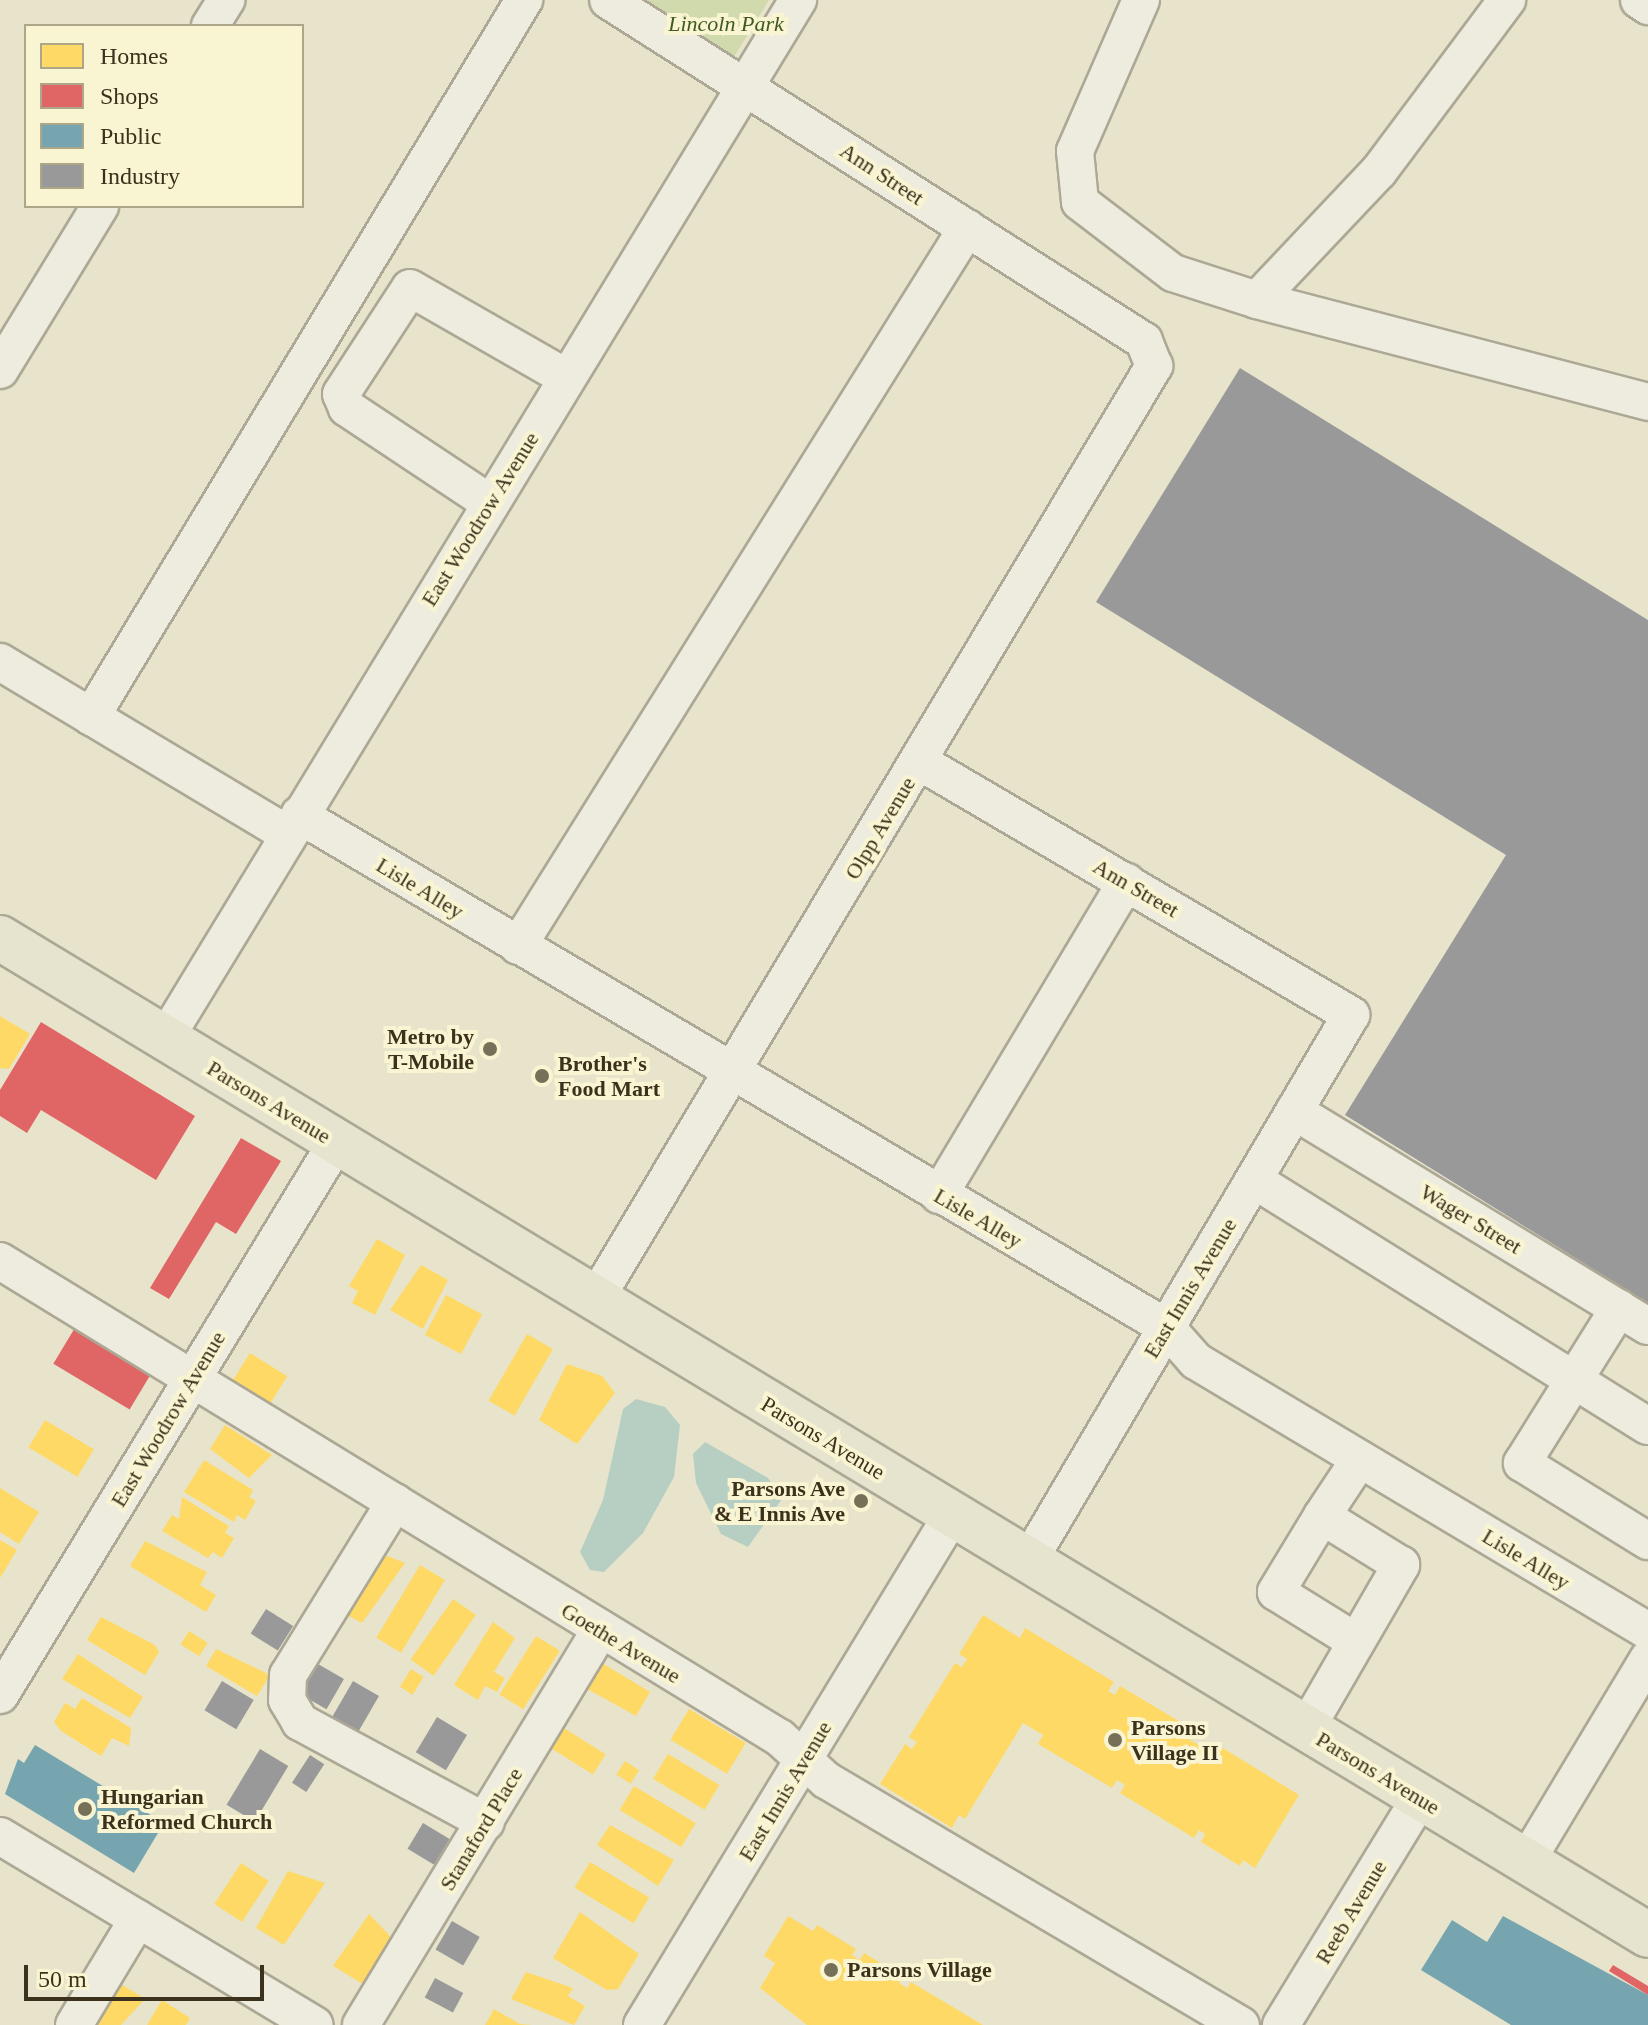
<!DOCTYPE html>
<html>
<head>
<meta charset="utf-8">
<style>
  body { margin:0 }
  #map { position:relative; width:1648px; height:2025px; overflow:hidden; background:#e7e4cb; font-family:"Times New Roman",serif }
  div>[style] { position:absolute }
  .green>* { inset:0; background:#d1daac }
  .water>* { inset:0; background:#b7cec3 }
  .homes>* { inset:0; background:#ffd966; transform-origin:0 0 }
  .shops>* { inset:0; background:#e06666; transform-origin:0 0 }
  .public>* { inset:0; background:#76a5af }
  .industry>* { inset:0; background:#999; transform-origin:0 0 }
  .roads { filter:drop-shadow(2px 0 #aca895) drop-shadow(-2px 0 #aca895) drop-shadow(0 2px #aca895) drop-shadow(0 -2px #aca895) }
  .minor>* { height:36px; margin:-18px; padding:0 18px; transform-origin:18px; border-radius:18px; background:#eeecde }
  .major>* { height:44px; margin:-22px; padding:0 22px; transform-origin:22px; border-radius:22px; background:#e6e3ce }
  .dots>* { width:22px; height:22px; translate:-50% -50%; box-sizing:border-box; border:4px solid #f9f4d1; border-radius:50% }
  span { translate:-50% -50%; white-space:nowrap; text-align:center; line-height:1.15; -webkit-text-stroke:8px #f9f4d1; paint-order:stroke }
  .park-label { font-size:22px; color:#415a20; font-style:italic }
  .street-label { font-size:22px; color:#3b311c }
  .poi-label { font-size:22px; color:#3b311c; font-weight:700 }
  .right { translate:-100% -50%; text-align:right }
  .left { translate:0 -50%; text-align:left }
  .legend { position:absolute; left:24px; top:24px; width:280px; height:184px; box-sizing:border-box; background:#f9f4d1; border:2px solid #ada689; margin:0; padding:10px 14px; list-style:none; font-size:24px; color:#3b311c }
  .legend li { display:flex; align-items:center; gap:16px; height:40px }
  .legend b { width:40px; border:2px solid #ada689 }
  .scale { position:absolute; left:24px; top:1965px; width:240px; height:36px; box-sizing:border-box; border:4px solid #3b311c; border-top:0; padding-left:10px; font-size:24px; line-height:28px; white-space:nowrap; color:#3b311c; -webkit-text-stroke:6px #f9f4d1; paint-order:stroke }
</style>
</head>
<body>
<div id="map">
  <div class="green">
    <i style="clip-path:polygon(643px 0,769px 0,734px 57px)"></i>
  </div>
  <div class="water">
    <i style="clip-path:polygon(636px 1399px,665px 1407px,680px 1425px,674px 1477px,643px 1533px,604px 1572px,590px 1570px,580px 1552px,603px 1500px,623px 1409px)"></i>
    <i style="clip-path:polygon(705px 1442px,768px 1478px,782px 1499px,748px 1547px,721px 1534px,696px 1483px,693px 1454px)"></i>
  </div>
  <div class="homes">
    <i style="clip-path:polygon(0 1016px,30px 1034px,9px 1069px,0 1068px)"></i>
    <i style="clip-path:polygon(377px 1239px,405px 1255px,375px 1315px,352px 1303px,358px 1291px,349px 1286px)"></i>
    <i style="clip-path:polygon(421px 1265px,448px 1280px,423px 1329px,390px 1310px)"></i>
    <i style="left:446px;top:1295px;width:41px;height:45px;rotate:28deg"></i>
    <i style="left:527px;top:1334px;width:30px;height:77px;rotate:30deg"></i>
    <i style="left:250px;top:1353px;width:44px;height:41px;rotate:32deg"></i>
    <i style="clip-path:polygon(567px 1364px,602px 1376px,615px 1393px,577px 1444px,539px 1420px)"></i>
    <i style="left:45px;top:1420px;width:57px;height:32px;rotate:31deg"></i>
    <i style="clip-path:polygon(225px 1425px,272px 1455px,249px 1478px,210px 1449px)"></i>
    <i style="clip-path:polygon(204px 1460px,253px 1490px,249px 1497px,256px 1501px,245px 1520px,237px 1515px,234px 1522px,184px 1492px)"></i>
    <i style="clip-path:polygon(0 1488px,39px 1512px,19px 1544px,0 1532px)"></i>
    <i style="clip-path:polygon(182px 1497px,229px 1526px,225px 1533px,234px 1538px,222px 1558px,213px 1552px,208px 1558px,162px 1531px,172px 1515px,179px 1519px)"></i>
    <i style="clip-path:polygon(0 1540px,17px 1550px,0 1578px)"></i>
    <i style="clip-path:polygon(145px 1541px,207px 1572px,200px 1585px,216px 1595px,206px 1612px,130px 1566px)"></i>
    <i style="clip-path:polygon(377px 1552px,405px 1563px,362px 1623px,341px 1612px)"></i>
    <i style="left:420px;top:1565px;width:29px;height:85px;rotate:31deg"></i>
    <i style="left:453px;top:1599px;width:28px;height:74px;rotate:35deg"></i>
    <i style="clip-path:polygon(983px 1615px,1020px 1638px,1025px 1628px,1114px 1682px,1108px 1691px,1115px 1695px,1120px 1686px,1194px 1730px,1189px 1739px,1208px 1751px,1213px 1742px,1299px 1795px,1255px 1868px,1243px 1860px,1240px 1866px,1201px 1842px,1205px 1834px,1199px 1830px,1194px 1838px,1120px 1793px,1125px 1785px,1117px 1780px,1112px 1788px,1038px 1744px,1043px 1735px,1023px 1723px,965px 1819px,959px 1815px,952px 1828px,880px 1784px,905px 1744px,912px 1749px,917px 1742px,909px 1737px,955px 1663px,962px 1667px,967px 1659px,959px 1654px)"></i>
    <i style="clip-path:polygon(101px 1617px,155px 1645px,159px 1652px,145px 1675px,87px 1640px)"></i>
    <i style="clip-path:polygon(493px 1622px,515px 1638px,494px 1672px,505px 1678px,497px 1692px,485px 1686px,478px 1700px,454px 1685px)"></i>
    <i style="left:189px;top:1631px;width:22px;height:16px;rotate:32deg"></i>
    <i style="left:536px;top:1636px;width:28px;height:69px;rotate:32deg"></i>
    <i style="clip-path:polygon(216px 1649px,270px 1675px,257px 1696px,206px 1666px)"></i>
    <i style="clip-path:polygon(78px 1654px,143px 1697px,130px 1718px,62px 1679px)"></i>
    <i style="clip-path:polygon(602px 1663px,650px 1692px,636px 1716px,580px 1685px)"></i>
    <i style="left:411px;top:1669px;width:15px;height:21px;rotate:32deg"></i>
    <i style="clip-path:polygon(82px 1698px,131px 1728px,129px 1746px,112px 1738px,101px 1756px,61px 1731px,54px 1722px,65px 1703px,75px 1709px)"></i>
    <i style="left:689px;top:1709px;width:66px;height:36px;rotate:31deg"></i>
    <i style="left:559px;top:1725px;width:55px;height:24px;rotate:32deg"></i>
    <i style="left:668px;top:1754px;width:60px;height:29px;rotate:31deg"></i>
    <i style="left:625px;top:1761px;width:17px;height:16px;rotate:33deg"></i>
    <i style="left:634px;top:1786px;width:72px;height:28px;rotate:31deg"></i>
    <i style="clip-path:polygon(610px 1825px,674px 1860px,658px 1886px,597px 1845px)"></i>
    <i style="left:590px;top:1862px;width:69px;height:30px;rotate:31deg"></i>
    <i style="left:241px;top:1863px;width:33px;height:49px;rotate:33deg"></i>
    <i style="clip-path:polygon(288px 1871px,325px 1883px,284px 1945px,256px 1928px)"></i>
    <i style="clip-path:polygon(580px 1912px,639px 1954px,618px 1989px,607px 1990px,553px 1958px)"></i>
    <i style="clip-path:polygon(369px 1914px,393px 1939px,366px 1986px,333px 1966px)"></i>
    <i style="clip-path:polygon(788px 1916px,813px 1931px,817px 1925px,856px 1949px,852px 1955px,860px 1960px,864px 1953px,903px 1977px,899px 1983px,907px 1988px,911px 1982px,983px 2025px,807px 2025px,760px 1988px,775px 1963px,764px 1956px)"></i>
    <i style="clip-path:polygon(526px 1972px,573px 1988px,568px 1996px,585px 2006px,574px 2025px,511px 1999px)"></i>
    <i style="clip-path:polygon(116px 1981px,145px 1999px,121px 2025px,89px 2025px)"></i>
    <i style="clip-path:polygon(162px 2000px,190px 2018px,186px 2025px,147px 2025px)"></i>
    <i style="clip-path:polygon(494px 2009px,520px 2024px,532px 2025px,485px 2025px)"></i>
  </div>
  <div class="shops">
    <i style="clip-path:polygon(41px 1022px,195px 1116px,156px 1180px,41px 1110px,27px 1133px,0 1116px,0 1090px)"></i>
    <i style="clip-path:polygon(241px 1138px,281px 1161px,236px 1234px,216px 1222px,169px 1299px,150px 1288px)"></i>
    <i style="left:76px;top:1326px;width:89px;height:44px;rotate:31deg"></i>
    <i style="clip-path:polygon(1613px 1965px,1648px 1986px,1648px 1995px,1609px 1971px)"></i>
  </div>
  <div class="public">
    <i style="clip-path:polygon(35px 1745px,164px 1823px,134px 1873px,5px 1794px,18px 1759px,24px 1763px)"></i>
    <i style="clip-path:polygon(1503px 1916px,1648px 1995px,1648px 2025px,1511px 2025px,1421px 1970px,1452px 1920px,1487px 1942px)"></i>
  </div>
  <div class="industry">
    <i style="clip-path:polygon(1240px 368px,1648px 620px,1648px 1303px,1345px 1115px,1506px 855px,1096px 602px)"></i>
    <i style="left:266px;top:1609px;width:32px;height:29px;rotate:32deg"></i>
    <i style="left:318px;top:1664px;width:30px;height:35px;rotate:30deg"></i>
    <i style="left:222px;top:1681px;width:37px;height:34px;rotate:31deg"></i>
    <i style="left:353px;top:1681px;width:30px;height:42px;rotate:30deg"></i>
    <i style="left:437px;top:1717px;width:35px;height:41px;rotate:31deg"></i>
    <i style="left:260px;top:1749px;width:33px;height:65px;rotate:31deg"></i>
    <i style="left:310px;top:1755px;width:17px;height:33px;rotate:33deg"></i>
    <i style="left:423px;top:1823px;width:31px;height:30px;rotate:31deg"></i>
    <i style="left:452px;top:1921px;width:32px;height:33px;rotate:30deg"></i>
    <i style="left:435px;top:1978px;width:32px;height:22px;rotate:28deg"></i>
  </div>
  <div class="roads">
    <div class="minor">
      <i style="left:1141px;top:0;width:165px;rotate:113.6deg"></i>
      <i style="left:1075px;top:151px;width:51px;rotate:84.4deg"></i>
      <i style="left:1080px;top:202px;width:117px;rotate:37.4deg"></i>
      <i style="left:1173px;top:273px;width:88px;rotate:17.8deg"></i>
      <i style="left:1257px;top:300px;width:178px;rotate:-46.6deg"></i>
      <i style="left:1379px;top:171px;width:214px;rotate:-53.2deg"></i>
      <i style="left:1639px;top:0;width:11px;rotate:34deg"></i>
      <i style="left:210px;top:26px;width:31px;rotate:-58deg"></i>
      <i style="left:1257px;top:300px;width:404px;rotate:14.6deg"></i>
      <i style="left:0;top:370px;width:192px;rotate:-58.6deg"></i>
      <i style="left:490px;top:503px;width:172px;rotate:-146.4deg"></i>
      <i style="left:347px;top:408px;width:15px;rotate:-113deg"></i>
      <i style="left:341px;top:394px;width:126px;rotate:-56.9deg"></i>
      <i style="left:410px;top:288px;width:181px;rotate:29.8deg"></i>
      <i style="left:0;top:662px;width:335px;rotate:30.9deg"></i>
      <i style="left:91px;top:717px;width:838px;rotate:-58.87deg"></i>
      <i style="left:920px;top:762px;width:500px;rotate:30.4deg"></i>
      <i style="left:1351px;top:1015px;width:635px;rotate:120.56deg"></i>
      <i style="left:299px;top:815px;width:1007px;rotate:30.56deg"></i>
      <i style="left:1166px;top:1327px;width:45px;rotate:48.6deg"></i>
      <i style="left:1196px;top:1361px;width:527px;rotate:30.85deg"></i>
      <i style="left:518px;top:946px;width:847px;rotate:-57.98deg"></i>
      <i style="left:165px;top:1039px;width:1217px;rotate:-58.65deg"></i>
      <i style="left:1294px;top:1111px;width:414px;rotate:31.3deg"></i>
      <i style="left:1254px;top:1180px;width:464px;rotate:32deg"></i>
      <i style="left:939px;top:1195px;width:365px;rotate:-59.1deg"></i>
      <i style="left:0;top:1261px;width:914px;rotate:31.45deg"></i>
      <i style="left:780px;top:1738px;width:62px;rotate:42.4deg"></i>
      <i style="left:826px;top:1780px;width:482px;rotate:30.6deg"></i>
      <i style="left:595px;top:1300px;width:1089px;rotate:-59.1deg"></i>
      <i style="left:1154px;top:366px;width:27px;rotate:-112deg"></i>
      <i style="left:1144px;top:341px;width:635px;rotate:-147.54deg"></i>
      <i style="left:1619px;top:1308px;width:183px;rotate:122deg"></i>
      <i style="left:1522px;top:1463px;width:148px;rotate:31.8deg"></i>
      <i style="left:395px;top:1502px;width:203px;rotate:121.7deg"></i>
      <i style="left:288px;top:1675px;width:25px;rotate:92deg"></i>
      <i style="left:287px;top:1700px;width:26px;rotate:59deg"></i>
      <i style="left:300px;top:1722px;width:211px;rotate:28.3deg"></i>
      <i style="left:1322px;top:1516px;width:89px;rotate:121.2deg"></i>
      <i style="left:1276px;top:1592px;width:93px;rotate:31.8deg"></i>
      <i style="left:0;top:1695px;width:646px;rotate:-58.67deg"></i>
      <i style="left:1306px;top:1729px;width:190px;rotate:-59.9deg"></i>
      <i style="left:1401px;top:1565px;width:93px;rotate:-148.2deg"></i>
      <i style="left:1322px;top:1516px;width:67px;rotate:-56.5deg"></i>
      <i style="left:0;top:1836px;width:367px;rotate:31deg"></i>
      <i style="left:1526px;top:1862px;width:237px;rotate:-59deg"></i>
      <i style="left:74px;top:2025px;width:124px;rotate:-58.9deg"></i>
      <i style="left:361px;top:2025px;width:461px;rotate:-58.8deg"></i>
      <i style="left:642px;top:2025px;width:597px;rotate:-58.71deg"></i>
      <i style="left:1281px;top:2025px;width:266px;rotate:-58.5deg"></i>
    </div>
    <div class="major">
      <i style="left:0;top:938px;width:1926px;rotate:31.17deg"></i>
    </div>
  </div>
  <div class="dots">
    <i style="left:490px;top:1049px;background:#777059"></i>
    <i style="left:542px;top:1076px;background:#777059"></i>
    <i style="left:861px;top:1501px;background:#777059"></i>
    <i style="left:1115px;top:1740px;background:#777059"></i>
    <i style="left:85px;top:1809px;background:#777059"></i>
    <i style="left:831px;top:1970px;background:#777059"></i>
  </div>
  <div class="park-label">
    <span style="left:726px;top:24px">Lincoln Park</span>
  </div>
  <div class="street-label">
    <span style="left:882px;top:174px;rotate:33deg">Ann Street</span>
    <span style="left:480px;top:519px;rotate:-58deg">East Woodrow Avenue</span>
    <span style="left:880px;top:828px;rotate:-59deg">Olpp Avenue</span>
    <span style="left:420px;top:888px;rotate:31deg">Lisle Alley</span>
    <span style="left:1136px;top:888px;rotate:30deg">Ann Street</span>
    <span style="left:269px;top:1102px;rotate:31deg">Parsons Avenue</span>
    <span style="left:978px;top:1218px;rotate:30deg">Lisle Alley</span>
    <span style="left:1471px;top:1219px;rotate:31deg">Wager Street</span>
    <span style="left:1190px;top:1288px;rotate:-59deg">East Innis Avenue</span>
    <span style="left:168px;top:1419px;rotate:-59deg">East Woodrow Avenue</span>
    <span style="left:823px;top:1438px;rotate:31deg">Parsons Avenue</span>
    <span style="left:1526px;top:1559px;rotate:31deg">Lisle Alley</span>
    <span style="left:621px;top:1643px;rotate:31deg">Goethe Avenue</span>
    <span style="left:1378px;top:1773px;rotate:31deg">Parsons Avenue</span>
    <span style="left:785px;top:1791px;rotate:-59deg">East Innis Avenue</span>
    <span style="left:481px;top:1829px;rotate:-59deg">Stanaford Place</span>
    <span style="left:1351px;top:1912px;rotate:-59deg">Reeb Avenue</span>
  </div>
  <div class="poi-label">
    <span class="right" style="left:474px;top:1049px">Metro by<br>T-Mobile</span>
    <span class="left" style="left:558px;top:1076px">Brother's<br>Food Mart</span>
    <span class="right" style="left:845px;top:1501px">Parsons Ave<br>&amp; E Innis Ave</span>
    <span class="left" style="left:1131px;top:1740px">Parsons<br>Village II</span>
    <span class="left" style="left:101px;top:1809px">Hungarian<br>Reformed Church</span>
    <span class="left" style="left:847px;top:1970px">Parsons Village</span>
  </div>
  <ul class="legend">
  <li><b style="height:22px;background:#ffd966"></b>Homes</li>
  <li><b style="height:22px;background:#e06666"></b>Shops</li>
  <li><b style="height:22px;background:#76a5af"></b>Public</li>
  <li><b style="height:22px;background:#999"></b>Industry</li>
  </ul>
  <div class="scale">50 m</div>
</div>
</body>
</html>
